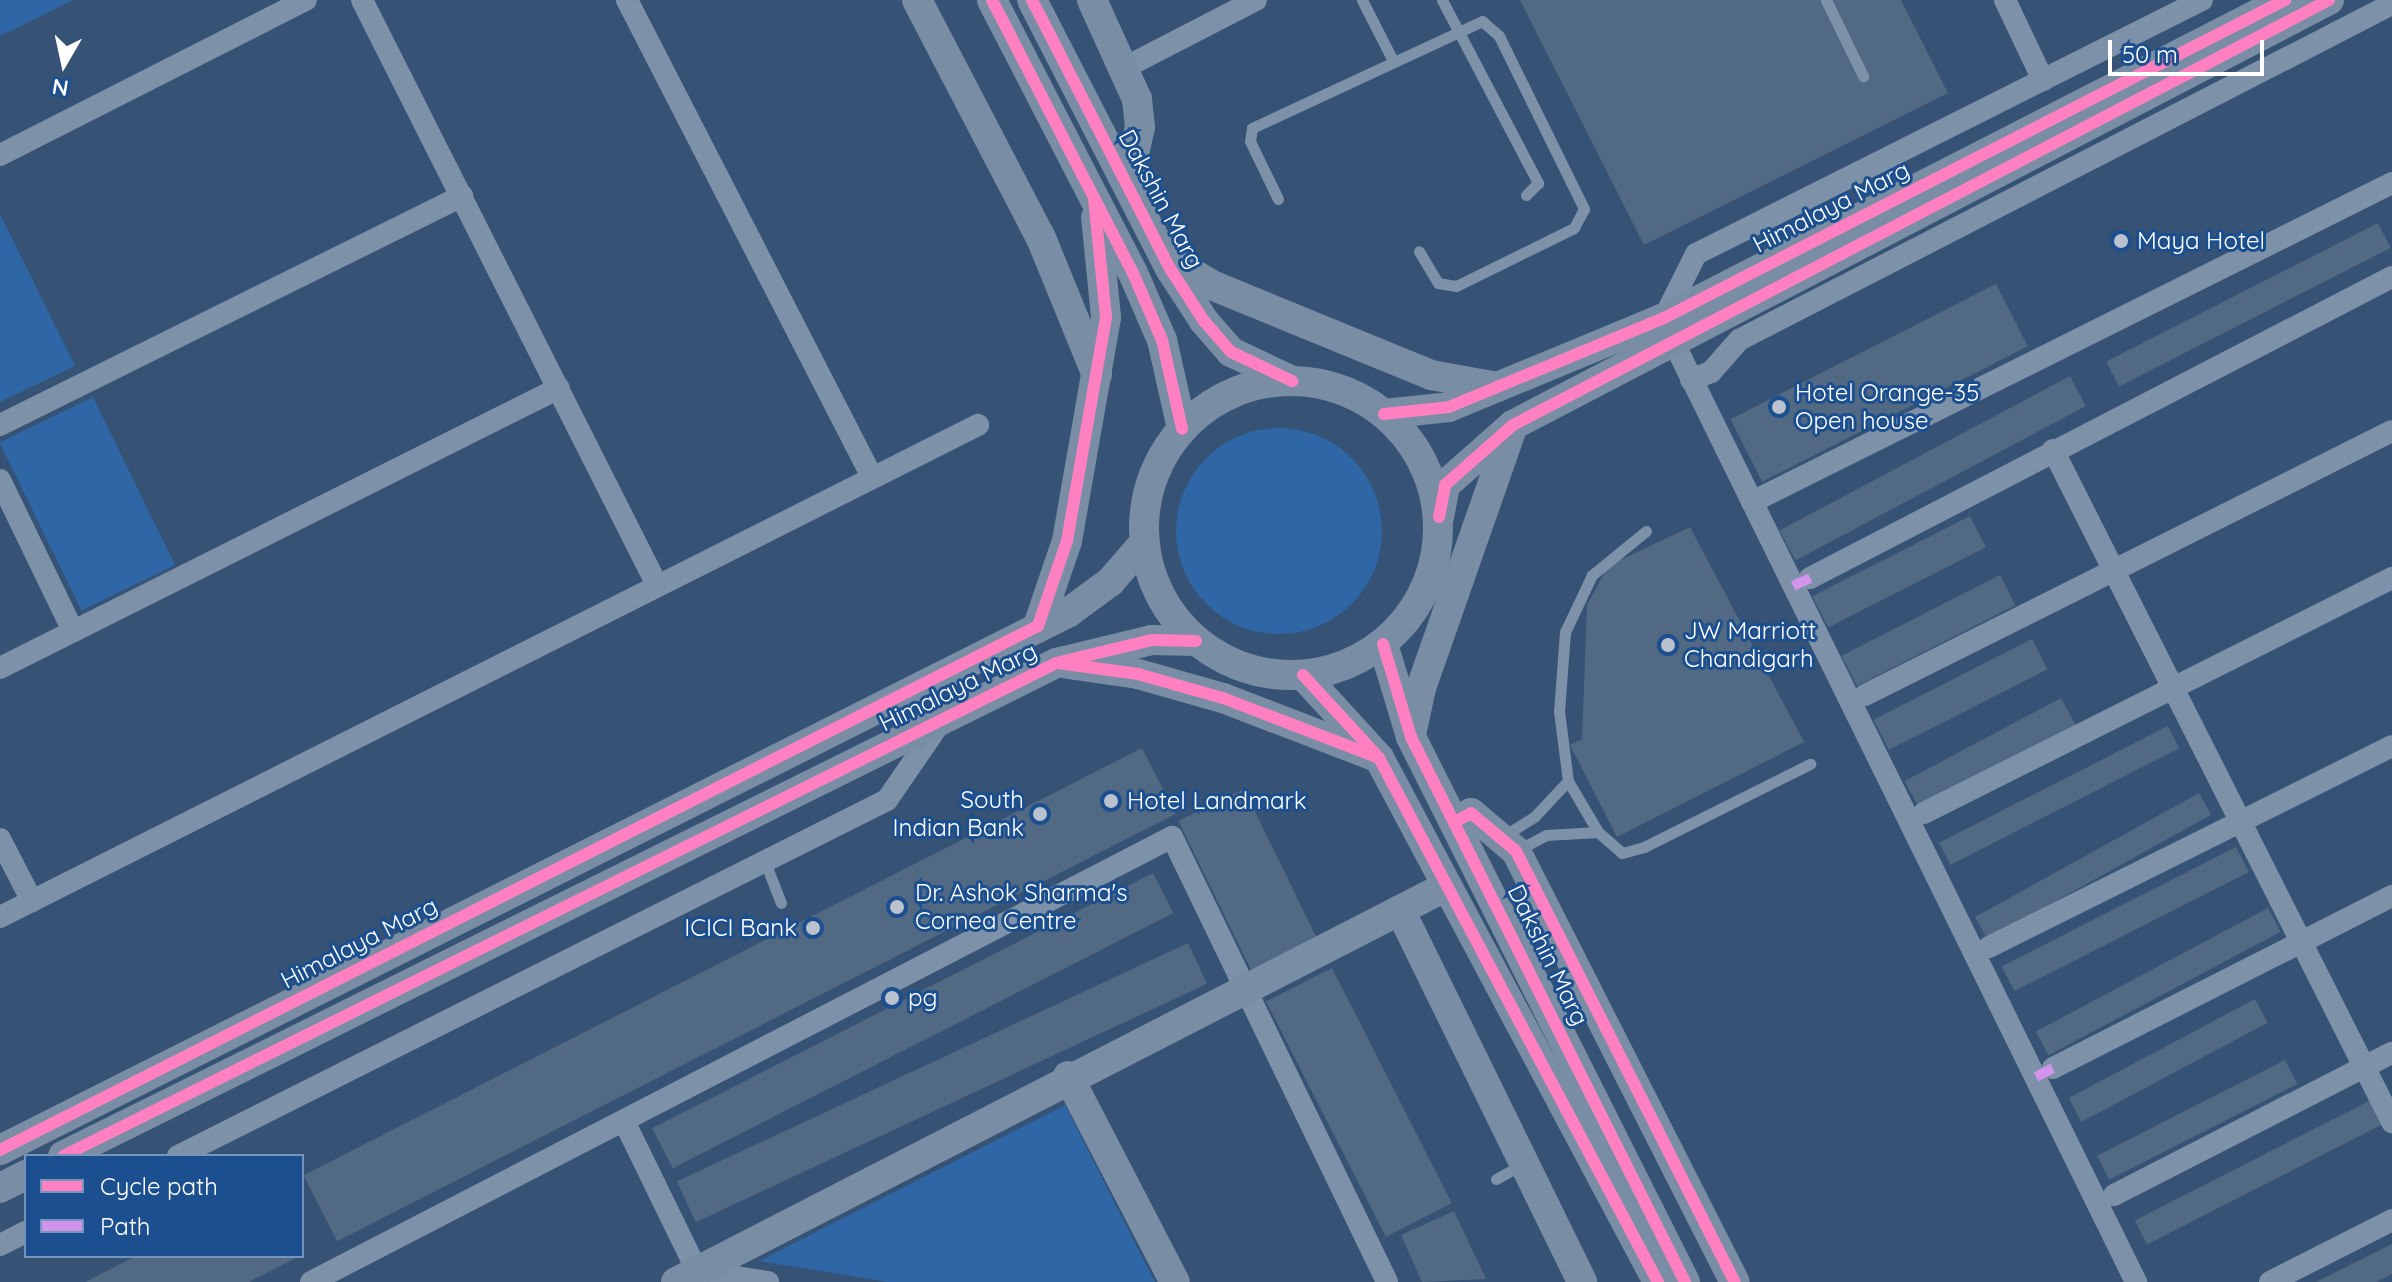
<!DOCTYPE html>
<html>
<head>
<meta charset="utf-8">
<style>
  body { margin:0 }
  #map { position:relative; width:2392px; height:1282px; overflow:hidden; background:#365274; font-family:Quicksand,sans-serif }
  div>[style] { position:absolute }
  .green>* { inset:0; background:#2f66a5; transform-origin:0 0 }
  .round { border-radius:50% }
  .building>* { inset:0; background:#526984; transform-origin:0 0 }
  .lane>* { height:11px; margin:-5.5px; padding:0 5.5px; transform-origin:5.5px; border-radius:5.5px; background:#7d92a8 }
  .street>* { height:22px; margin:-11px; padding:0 11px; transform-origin:11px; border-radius:11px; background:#7d92a8 }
  .secondary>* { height:30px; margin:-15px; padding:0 15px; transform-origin:15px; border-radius:15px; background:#798da4 }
  .secondary>.ring { margin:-15px; padding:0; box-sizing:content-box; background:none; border:30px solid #798da4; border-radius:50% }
  .quiet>* { height:10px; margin-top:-5px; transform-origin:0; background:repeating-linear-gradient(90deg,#d193ec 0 20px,transparent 0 30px) }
  .cycleway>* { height:12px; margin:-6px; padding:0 6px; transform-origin:6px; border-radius:6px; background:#ff80c0 }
  .dots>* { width:22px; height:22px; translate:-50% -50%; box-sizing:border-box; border:4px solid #1b4f8f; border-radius:50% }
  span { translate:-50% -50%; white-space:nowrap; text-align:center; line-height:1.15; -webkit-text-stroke:6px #1b4f8f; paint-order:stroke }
  .street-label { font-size:24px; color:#fff }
  .poi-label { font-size:24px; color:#fff }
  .left { translate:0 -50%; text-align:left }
  .right { translate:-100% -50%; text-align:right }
  .legend { position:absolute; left:24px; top:1154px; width:280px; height:104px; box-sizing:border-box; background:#1b4f8f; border:2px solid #7695bc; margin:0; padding:10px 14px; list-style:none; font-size:24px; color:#fff }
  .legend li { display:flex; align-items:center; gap:16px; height:40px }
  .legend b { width:40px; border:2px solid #7695bc }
  .north { position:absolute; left:24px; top:24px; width:80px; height:80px; -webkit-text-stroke:6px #1b4f8f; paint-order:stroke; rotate:189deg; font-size:22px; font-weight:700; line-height:32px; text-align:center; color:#fff }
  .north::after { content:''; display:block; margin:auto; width:28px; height:36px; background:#fff; clip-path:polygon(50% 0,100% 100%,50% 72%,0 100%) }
  .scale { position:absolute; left:2108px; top:40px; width:156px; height:36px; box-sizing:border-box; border:4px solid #fff; border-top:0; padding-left:10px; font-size:24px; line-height:28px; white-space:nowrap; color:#fff; -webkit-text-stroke:6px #1b4f8f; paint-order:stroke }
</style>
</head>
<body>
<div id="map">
  <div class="green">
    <i style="clip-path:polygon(0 0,73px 0,0 36px)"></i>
    <i style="clip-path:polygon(0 214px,75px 366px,0 402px)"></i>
    <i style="left:93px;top:397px;width:187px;height:104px;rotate:64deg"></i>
    <i class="round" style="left:1176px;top:428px;width:206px;height:206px"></i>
    <i style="clip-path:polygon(1065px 1105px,1155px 1282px,888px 1282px,759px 1261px)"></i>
  </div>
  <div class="building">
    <i style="clip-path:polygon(1520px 0,1901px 0,1948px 93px,1644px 245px)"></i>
    <i style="left:2378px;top:223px;width:28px;height:305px;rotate:63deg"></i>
    <i style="left:1996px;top:284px;width:70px;height:298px;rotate:63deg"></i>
    <i style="left:2070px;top:376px;width:34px;height:329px;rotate:62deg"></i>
    <i style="left:1970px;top:516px;width:35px;height:177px;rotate:63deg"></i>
    <i style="clip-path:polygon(1690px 527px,1804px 742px,1617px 837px,1570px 745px,1582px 739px,1587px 605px,1608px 566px)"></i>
    <i style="left:2000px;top:575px;width:34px;height:178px;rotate:63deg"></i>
    <i style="left:2032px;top:639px;width:34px;height:178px;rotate:63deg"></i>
    <i style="left:2061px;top:698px;width:34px;height:177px;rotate:62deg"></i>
    <i style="left:2168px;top:726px;width:25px;height:257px;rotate:63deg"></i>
    <i style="left:1142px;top:748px;width:74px;height:941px;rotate:63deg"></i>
    <i style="left:1244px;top:789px;width:166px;height:73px;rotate:64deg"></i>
    <i style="left:2199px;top:793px;width:25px;height:256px;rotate:61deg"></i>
    <i style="left:2236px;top:847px;width:28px;height:263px;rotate:63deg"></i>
    <i style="left:1153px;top:873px;width:45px;height:562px;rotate:63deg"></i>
    <i style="left:2268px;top:908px;width:27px;height:263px;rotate:62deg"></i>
    <i style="left:1188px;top:943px;width:45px;height:564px;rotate:65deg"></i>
    <i style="left:1332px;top:968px;width:264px;height:74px;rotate:63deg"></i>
    <i style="left:2255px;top:999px;width:27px;height:211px;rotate:62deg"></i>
    <i style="left:2285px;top:1060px;width:27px;height:211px;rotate:63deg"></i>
    <i style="left:2369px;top:1101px;width:27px;height:263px;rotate:63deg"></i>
    <i style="clip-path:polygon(1454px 1211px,1486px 1279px,1422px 1282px,1401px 1235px)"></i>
    <i style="clip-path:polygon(2392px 1244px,2392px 1274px,2377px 1282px,2316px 1282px)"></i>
    <i style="clip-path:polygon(136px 1256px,300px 1256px,249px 1282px,85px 1282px)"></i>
  </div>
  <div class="lane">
    <i style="left:1362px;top:0;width:66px;rotate:63deg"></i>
    <i style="left:1442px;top:0;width:207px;rotate:62.3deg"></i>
    <i style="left:1538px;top:183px;width:17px;rotate:135deg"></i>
    <i style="left:1826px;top:0;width:85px;rotate:64deg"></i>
    <i style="left:1278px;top:199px;width:64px;rotate:-115.8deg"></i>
    <i style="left:1250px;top:141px;width:13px;rotate:-81deg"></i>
    <i style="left:1252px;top:128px;width:254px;rotate:-24.9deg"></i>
    <i style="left:1482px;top:21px;width:23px;rotate:41deg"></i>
    <i style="left:1499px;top:36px;width:193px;rotate:63.8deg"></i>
    <i style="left:1584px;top:209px;width:21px;rotate:118deg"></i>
    <i style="left:1574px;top:228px;width:131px;rotate:153.8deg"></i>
    <i style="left:1456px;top:286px;width:18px;rotate:-171deg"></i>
    <i style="left:1438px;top:283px;width:37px;rotate:-121deg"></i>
    <i style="left:1646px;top:531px;width:70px;rotate:140.8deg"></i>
    <i style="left:1592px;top:575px;width:63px;rotate:115.3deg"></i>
    <i style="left:1565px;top:632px;width:79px;rotate:94.3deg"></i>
    <i style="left:1559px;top:711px;width:71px;rotate:82.7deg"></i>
    <i style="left:1568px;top:781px;width:59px;rotate:59.5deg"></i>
    <i style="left:1598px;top:832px;width:32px;rotate:41deg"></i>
    <i style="left:1622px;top:853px;width:23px;rotate:-15deg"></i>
    <i style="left:1644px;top:847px;width:186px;rotate:-26.6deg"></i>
    <i style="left:1502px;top:837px;width:39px;rotate:-32deg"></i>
    <i style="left:1535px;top:816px;width:48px;rotate:-46.7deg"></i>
    <i style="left:1516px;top:851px;width:34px;rotate:-28deg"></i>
    <i style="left:1546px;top:835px;width:52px;rotate:-3.3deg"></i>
    <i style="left:765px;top:862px;width:44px;rotate:68.7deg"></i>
    <i style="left:1496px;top:1179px;width:31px;rotate:-29deg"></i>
  </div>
  <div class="street">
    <i style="left:362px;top:0;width:655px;rotate:63.24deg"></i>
    <i style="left:627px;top:0;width:536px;rotate:62.81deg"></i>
    <i style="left:2005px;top:0;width:89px;rotate:64.6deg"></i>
    <i style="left:1126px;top:67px;width:146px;rotate:-27.3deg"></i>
    <i style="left:0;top:155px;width:343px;rotate:-26.9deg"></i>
    <i style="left:1664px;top:318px;width:72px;rotate:-63.4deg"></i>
    <i style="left:1696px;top:254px;width:566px;rotate:-26.66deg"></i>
    <i style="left:1674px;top:343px;width:1047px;rotate:63.8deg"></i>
    <i style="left:1691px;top:380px;width:22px;rotate:-22deg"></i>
    <i style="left:1711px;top:372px;width:43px;rotate:-48.8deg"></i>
    <i style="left:1739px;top:340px;width:734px;rotate:-27.23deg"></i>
    <i style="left:0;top:425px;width:516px;rotate:-26.37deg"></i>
    <i style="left:2053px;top:450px;width:753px;rotate:63.23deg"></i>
    <i style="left:0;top:480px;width:168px;rotate:64.2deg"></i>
    <i style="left:1752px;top:502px;width:715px;rotate:-26.49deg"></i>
    <i style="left:1810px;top:578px;width:655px;rotate:-27.35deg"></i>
    <i style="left:0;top:668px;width:625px;rotate:-26.61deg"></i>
    <i style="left:1865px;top:695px;width:589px;rotate:-26.61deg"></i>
    <i style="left:1924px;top:813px;width:524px;rotate:-26.66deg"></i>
    <i style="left:0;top:839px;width:70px;rotate:62.7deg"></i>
    <i style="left:0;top:917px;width:1095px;rotate:-26.71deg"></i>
    <i style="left:1989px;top:947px;width:450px;rotate:-26.5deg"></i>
    <i style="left:2053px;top:1068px;width:380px;rotate:-26.9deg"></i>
    <i style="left:624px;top:1121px;width:167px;rotate:64deg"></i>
    <i style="left:697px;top:1271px;width:72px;rotate:8.8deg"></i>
    <i style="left:178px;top:1156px;width:793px;rotate:-26.66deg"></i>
    <i style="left:887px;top:800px;width:97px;rotate:-55.5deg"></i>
    <i style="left:2114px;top:1195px;width:312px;rotate:-27.1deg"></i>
    <i style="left:0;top:1245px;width:29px;rotate:-27deg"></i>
    <i style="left:311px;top:1282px;width:969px;rotate:-27.33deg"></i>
    <i style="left:1172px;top:837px;width:494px;rotate:64.2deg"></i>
    <i style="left:2270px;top:1282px;width:137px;rotate:-26.9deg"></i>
  </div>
  <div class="secondary">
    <i style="left:917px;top:0;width:268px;rotate:62.5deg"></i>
    <i style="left:1041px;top:238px;width:148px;rotate:67.8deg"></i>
    <i style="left:992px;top:0;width:307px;rotate:62.7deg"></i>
    <i style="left:1133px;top:273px;width:73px;rotate:66.6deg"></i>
    <i style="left:1162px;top:340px;width:91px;rotate:77.3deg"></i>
    <i style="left:1032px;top:0;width:304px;rotate:62.8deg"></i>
    <i style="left:1171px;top:270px;width:61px;rotate:57.1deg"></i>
    <i style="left:1204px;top:321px;width:41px;rotate:48.9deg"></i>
    <i style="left:1231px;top:352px;width:68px;rotate:25.4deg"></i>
    <i style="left:1092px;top:0;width:109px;rotate:65.6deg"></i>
    <i style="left:1137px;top:99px;width:28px;rotate:84deg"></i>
    <i style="left:1140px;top:127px;width:59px;rotate:102.6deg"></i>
    <i style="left:1168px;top:259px;width:53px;rotate:30.4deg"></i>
    <i style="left:1214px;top:286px;width:235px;rotate:22.3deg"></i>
    <i style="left:1431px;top:375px;width:68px;rotate:10.2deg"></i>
    <i class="ring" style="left:1144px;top:381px;width:264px;height:264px"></i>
    <i style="left:1384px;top:414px;width:65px;rotate:-6.1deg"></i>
    <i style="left:1449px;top:407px;width:233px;rotate:-22.5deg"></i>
    <i style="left:1664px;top:318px;width:698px;rotate:-27.12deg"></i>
    <i style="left:1439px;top:517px;width:33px;rotate:-79deg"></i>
    <i style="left:1445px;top:485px;width:91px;rotate:-41.4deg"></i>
    <i style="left:1513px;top:425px;width:920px;rotate:-27.51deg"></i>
    <i style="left:1038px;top:626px;width:90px;rotate:-71.2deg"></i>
    <i style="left:1067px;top:541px;width:227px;rotate:-80.1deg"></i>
    <i style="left:1106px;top:317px;width:100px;rotate:-95.7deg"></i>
    <i style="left:1383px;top:644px;width:97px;rotate:73.2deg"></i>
    <i style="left:1411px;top:737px;width:610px;rotate:63.31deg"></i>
    <i style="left:1068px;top:664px;width:71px;rotate:8.1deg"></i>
    <i style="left:1138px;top:674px;width:88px;rotate:15.8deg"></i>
    <i style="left:1223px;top:698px;width:165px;rotate:21deg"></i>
    <i style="left:1303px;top:675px;width:113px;rotate:47.5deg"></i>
    <i style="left:1379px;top:758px;width:594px;rotate:61.97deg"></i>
    <i style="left:1411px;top:735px;width:48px;rotate:-78deg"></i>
    <i style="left:1421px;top:688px;width:279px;rotate:-70.7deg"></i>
    <i style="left:1455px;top:822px;width:18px;rotate:-29deg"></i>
    <i style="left:1471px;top:813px;width:59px;rotate:40.2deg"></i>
    <i style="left:1516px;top:851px;width:483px;rotate:63.1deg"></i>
    <i style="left:1400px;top:910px;width:414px;rotate:63.9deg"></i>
    <i style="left:1068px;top:1076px;width:232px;rotate:62.6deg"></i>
    <i style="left:0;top:1150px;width:1197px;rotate:-26.71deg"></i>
    <i style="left:1069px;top:612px;width:51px;rotate:-36.2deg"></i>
    <i style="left:1110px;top:582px;width:52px;rotate:-48.9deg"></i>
    <i style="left:63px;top:1156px;width:1109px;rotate:-26.4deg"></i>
    <i style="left:1056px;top:663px;width:99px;rotate:-13.5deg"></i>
    <i style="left:1152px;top:640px;width:44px;rotate:1.3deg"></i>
    <i style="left:0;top:1188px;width:29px;rotate:-27deg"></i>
    <i style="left:676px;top:1282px;width:867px;rotate:-27.19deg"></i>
  </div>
  <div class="quiet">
    <i style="left:1793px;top:586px;width:19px;rotate:-25deg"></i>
    <i style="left:2036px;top:1077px;width:19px;rotate:-28deg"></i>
  </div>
  <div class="cycleway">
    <i style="left:992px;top:0;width:307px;rotate:62.7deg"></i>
    <i style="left:1133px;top:273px;width:73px;rotate:66.6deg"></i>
    <i style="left:1162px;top:340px;width:91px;rotate:77.3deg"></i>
    <i style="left:1032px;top:0;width:304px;rotate:62.8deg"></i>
    <i style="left:1171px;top:270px;width:61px;rotate:57.1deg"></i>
    <i style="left:1204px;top:321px;width:41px;rotate:48.9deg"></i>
    <i style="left:1231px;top:352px;width:68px;rotate:25.4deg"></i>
    <i style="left:1384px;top:414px;width:65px;rotate:-6.1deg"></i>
    <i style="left:1449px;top:407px;width:233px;rotate:-22.5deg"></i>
    <i style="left:1664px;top:318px;width:698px;rotate:-27.12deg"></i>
    <i style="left:1439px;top:517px;width:33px;rotate:-79deg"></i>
    <i style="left:1445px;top:485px;width:91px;rotate:-41.4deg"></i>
    <i style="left:1513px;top:425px;width:920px;rotate:-27.51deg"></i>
    <i style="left:1383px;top:644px;width:97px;rotate:73.2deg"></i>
    <i style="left:1411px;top:737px;width:610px;rotate:63.31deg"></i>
    <i style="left:1058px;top:663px;width:81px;rotate:7.8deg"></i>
    <i style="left:1138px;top:674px;width:88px;rotate:15.8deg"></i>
    <i style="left:1223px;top:698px;width:167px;rotate:21deg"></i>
    <i style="left:1303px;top:675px;width:113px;rotate:47.5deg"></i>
    <i style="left:1379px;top:758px;width:594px;rotate:61.97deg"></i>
    <i style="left:1455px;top:822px;width:18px;rotate:-29deg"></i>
    <i style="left:1471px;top:813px;width:59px;rotate:40.2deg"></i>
    <i style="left:1516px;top:851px;width:483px;rotate:63.1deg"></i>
    <i style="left:0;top:1150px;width:1163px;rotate:-26.79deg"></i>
    <i style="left:1038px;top:626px;width:90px;rotate:-71.2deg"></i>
    <i style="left:1067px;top:541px;width:227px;rotate:-80.1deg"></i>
    <i style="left:1106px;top:317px;width:120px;rotate:-95.8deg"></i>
    <i style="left:63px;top:1156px;width:1109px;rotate:-26.4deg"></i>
    <i style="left:1056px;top:663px;width:99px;rotate:-13.5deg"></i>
    <i style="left:1152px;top:640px;width:44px;rotate:1.3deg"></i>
  </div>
  <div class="dots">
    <i style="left:2121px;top:241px;background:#b9c2ce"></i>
    <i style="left:1779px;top:407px;background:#b9c2ce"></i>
    <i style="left:1668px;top:645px;background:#b9c2ce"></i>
    <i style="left:1111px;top:801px;background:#b9c2ce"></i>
    <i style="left:1040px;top:814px;background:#b9c2ce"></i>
    <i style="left:897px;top:907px;background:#b9c2ce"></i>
    <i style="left:813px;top:928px;background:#b9c2ce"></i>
    <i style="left:892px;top:998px;background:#b9c2ce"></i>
  </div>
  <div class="street-label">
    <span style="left:1161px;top:199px;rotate:62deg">Dakshin Marg</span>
    <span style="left:1831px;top:207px;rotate:-27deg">Himalaya Marg</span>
    <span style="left:958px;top:687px;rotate:-26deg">Himalaya Marg</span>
    <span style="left:359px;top:943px;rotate:-27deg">Himalaya Marg</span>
    <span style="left:1548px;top:955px;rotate:64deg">Dakshin Marg</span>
  </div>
  <div class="poi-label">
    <span class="left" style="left:2137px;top:241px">Maya Hotel</span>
    <span class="left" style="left:1795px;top:407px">Hotel Orange-35<br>Open house</span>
    <span class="left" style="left:1684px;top:645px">JW Marriott<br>Chandigarh</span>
    <span class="right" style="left:1024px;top:814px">South<br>Indian Bank</span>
    <span class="left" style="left:1127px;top:801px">Hotel Landmark</span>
    <span class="left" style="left:915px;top:907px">Dr. Ashok Sharma's<br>Cornea Centre</span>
    <span class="right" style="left:797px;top:928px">ICICI Bank</span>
    <span class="left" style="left:908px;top:998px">pg</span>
  </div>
  <ul class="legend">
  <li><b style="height:10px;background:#ff80c0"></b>Cycle path</li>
  <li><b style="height:10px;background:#d193ec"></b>Path</li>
  </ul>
  <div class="north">N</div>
  <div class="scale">50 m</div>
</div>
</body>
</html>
